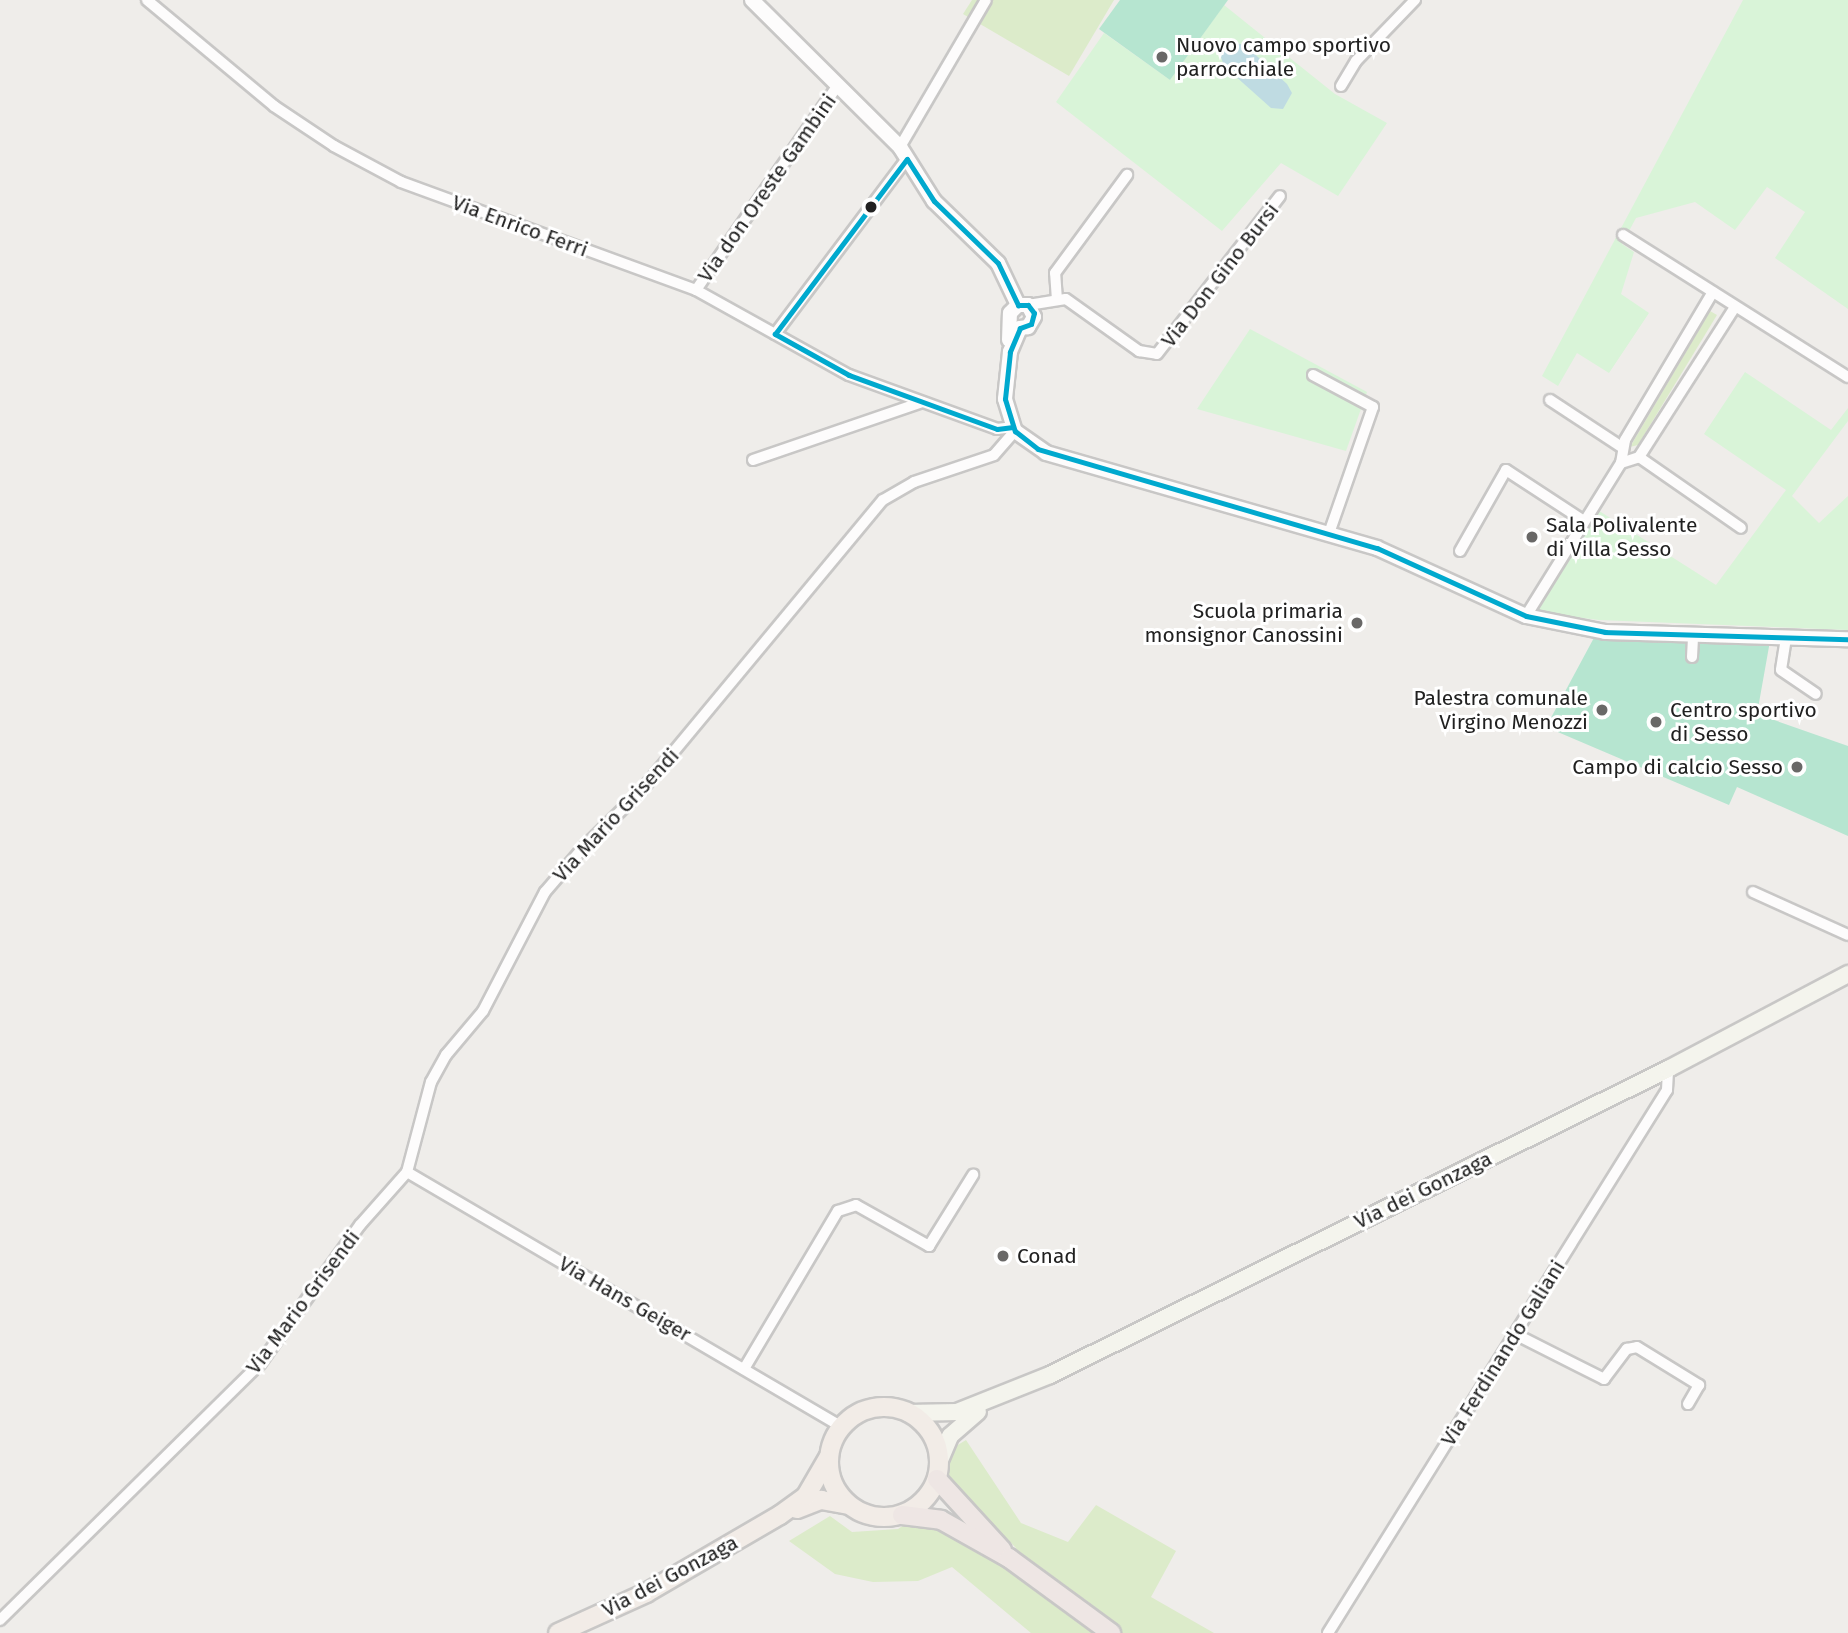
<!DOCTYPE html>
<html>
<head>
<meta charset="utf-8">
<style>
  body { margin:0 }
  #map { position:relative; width:1848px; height:1633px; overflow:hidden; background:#efedea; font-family:"Fira Sans",sans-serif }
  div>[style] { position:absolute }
  .grass>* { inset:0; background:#dcebca }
  .park>* { inset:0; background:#d9f4d8 }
  .pitch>* { inset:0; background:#b6e5d0 }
  .water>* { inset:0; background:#bfdbe2 }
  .roads { filter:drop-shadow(2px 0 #c8c7c6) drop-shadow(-2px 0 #c8c7c6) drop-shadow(0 2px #c8c7c6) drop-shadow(0 -2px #c8c7c6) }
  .minor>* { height:10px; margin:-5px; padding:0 5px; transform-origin:5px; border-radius:5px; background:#fdfcfc }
  .tertiary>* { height:14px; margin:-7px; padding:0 7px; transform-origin:7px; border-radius:7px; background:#fdfcfc }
  .secondary>* { height:16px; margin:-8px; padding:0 8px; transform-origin:8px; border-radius:8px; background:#f4f4ed }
  .primary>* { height:18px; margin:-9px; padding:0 9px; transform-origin:9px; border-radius:9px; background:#f2ece7 }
  .primary>.ring { margin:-9px; padding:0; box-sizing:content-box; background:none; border:18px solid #f2ece7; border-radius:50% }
  .trunk>* { height:18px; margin:-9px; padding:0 9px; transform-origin:9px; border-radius:9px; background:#eee6e4 }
  .bus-1>* { height:5px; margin:-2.5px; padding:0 2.5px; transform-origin:2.5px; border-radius:2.5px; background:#00a9ce }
  .dots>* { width:19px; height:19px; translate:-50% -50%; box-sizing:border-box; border:4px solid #fff; border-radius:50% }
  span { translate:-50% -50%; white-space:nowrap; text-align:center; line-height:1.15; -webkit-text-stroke:6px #fff; paint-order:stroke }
  .poi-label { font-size:21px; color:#212121 }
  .left { translate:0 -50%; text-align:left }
  .right { translate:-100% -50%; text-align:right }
  .street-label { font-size:21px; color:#212121 }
</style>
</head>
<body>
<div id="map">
  <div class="grass">
    <i style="clip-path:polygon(972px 0,1114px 0,1069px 76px,963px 14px)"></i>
    <i style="clip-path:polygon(1710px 311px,1717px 315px,1638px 445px,1630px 447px)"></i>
    <i style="clip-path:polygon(966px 1440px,1021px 1523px,1068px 1542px,1096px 1505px,1176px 1551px,1151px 1597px,1214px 1633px,1031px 1633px,952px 1567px,918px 1581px,873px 1582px,835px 1574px,789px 1541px,830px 1516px,852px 1532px,898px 1529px,911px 1520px,939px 1528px,1003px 1565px,1016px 1548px,942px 1474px,951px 1449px)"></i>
  </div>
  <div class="park">
    <i style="clip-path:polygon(1743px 0,1848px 0,1848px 309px,1775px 258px,1805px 212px,1767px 187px,1735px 230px,1695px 202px,1636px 218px,1622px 244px,1634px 252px,1621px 294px,1649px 313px,1609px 373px,1577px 353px,1558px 386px,1542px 376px)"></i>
    <i style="clip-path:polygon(1224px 5px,1335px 94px,1387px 123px,1338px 196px,1281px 163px,1222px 231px,1056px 102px,1104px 33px,1170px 80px)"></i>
    <i style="clip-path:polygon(1250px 329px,1367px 392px,1346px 451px,1197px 409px)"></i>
    <i style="clip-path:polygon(1745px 372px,1831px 430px,1848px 408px,1848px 421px,1792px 496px,1819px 523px,1848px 496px,1848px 630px,1599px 620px,1550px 614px,1532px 607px,1593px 507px,1716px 585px,1786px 490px,1704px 434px)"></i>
  </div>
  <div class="pitch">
    <i style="clip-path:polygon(1120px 0,1228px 0,1170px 80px,1099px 29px)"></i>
    <i style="clip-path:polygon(1596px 634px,1770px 641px,1757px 714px,1848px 746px,1848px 836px,1737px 787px,1729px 805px,1546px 727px)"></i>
  </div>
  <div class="water">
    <i style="clip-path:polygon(1236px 43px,1245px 45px,1287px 84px,1292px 93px,1283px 109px,1271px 108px,1224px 66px,1221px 57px,1225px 47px)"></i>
  </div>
  <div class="roads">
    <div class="minor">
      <i style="left:147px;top:0;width:165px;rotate:39.8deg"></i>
      <i style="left:274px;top:106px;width:72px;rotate:33.7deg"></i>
      <i style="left:334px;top:146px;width:76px;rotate:28.2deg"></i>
      <i style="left:401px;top:182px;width:314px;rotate:20.1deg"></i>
      <i style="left:696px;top:290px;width:175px;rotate:29.1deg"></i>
      <i style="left:849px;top:375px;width:158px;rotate:20deg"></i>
      <i style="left:997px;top:429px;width:16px;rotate:-7deg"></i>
      <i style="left:1341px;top:86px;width:29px;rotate:-59deg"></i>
      <i style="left:1356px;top:61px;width:85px;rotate:-46deg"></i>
      <i style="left:900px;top:147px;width:170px;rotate:-59.7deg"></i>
      <i style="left:1623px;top:235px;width:266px;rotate:32.3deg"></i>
      <i style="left:696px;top:290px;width:249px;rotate:-55.3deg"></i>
      <i style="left:1057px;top:300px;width:27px;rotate:-94deg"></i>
      <i style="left:1055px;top:273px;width:122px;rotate:-53.7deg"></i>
      <i style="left:1028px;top:305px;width:38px;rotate:-9deg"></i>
      <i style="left:1066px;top:299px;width:90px;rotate:35.5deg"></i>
      <i style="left:1139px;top:351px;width:18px;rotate:9deg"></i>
      <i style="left:1157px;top:354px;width:200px;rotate:-52.1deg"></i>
      <i style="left:775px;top:334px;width:219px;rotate:-53deg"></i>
      <i style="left:1313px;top:375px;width:68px;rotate:28.1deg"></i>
      <i style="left:1373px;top:407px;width:133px;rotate:109.2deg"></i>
      <i style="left:1550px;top:400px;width:87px;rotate:33.3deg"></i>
      <i style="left:1639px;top:457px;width:124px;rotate:34.8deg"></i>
      <i style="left:753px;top:460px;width:179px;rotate:-18.9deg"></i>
      <i style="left:1621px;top:463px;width:23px;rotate:-80deg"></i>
      <i style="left:1625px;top:440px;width:172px;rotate:-59.3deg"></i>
      <i style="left:1460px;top:551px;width:93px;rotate:-60.4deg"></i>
      <i style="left:1506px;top:470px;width:93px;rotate:33.2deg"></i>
      <i style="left:1526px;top:616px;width:180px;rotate:-58.2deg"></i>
      <i style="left:1621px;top:463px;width:19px;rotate:-18deg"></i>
      <i style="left:1639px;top:457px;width:178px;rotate:-57.4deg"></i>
      <i style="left:1786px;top:638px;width:32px;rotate:99deg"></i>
      <i style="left:1781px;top:670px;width:42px;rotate:34.4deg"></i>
      <i style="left:1692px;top:657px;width:22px;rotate:-87deg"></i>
      <i style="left:1753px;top:892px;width:104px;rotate:24.4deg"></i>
      <i style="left:407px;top:1172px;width:504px;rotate:30.38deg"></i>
      <i style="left:1515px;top:1334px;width:100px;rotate:26.8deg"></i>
      <i style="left:1604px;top:1379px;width:38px;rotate:-53deg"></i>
      <i style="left:1627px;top:1349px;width:10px;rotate:-11deg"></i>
      <i style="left:1637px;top:1347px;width:73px;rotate:31.5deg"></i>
      <i style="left:1699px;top:1385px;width:22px;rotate:120deg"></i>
      <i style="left:744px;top:1369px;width:184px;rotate:-59.3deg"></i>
      <i style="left:838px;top:1211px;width:19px;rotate:-18deg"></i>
      <i style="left:856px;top:1205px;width:84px;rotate:29.3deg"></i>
      <i style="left:929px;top:1246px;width:84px;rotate:-58.2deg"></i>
      <i style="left:0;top:1620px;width:365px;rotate:-44.6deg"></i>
      <i style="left:260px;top:1364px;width:171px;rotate:-54.3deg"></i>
      <i style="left:360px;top:1225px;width:71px;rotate:-48.4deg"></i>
      <i style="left:407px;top:1172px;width:93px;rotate:-75.1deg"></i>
      <i style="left:431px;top:1082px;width:31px;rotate:-61deg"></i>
      <i style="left:446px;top:1055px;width:57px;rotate:-49.9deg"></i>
      <i style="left:483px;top:1011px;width:134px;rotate:-62.5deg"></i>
      <i style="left:545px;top:892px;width:58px;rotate:-49.2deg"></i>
      <i style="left:583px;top:848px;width:81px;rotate:-44.5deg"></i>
      <i style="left:641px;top:791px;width:378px;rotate:-50.3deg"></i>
      <i style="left:883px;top:500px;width:36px;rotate:-30deg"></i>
      <i style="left:914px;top:482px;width:84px;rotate:-18.6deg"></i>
      <i style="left:994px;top:455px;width:32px;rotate:-49deg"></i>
      <i style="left:1328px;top:1633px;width:640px;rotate:-58.02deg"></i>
      <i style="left:1667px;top:1090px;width:21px;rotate:-87deg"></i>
    </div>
    <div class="tertiary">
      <i style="left:752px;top:0;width:209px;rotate:44.8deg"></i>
      <i style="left:900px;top:147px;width:64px;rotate:57.8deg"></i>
      <i style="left:934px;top:201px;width:89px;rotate:44.1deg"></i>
      <i style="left:998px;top:263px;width:47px;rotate:64.5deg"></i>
      <i style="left:1018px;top:305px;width:10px"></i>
      <i style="left:1028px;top:305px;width:13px;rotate:63deg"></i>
      <i style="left:1034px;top:317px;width:12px;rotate:121deg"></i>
      <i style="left:1028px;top:327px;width:8px;rotate:173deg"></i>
      <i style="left:1020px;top:328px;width:26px;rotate:113deg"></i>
      <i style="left:1010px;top:352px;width:47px;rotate:96.1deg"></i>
      <i style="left:1005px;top:399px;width:34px;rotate:73deg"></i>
      <i style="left:1015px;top:431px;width:38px;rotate:35deg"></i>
      <i style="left:1046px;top:453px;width:344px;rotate:16deg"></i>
      <i style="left:1377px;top:548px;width:164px;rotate:24.5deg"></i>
      <i style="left:1526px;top:616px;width:81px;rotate:11.4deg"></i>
      <i style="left:1605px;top:632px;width:243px;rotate:1.7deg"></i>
      <i style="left:1009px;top:340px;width:27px;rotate:-88deg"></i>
      <i style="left:1010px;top:313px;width:11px;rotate:-45deg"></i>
    </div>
    <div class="secondary">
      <i style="left:908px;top:1413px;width:49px;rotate:-1.2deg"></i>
      <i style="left:957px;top:1412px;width:100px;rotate:-21.7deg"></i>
      <i style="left:1050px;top:1375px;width:690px;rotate:-26.34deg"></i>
      <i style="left:1668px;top:1069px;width:204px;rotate:-27.8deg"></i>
      <i style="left:940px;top:1460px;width:26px;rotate:-67deg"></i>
      <i style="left:950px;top:1436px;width:37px;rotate:-41deg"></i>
    </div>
    <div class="primary">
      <i class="ring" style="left:829px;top:1407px;width:92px;height:92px"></i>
      <i style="left:797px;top:1509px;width:26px;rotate:-21deg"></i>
      <i style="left:821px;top:1500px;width:28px;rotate:10deg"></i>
      <i style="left:558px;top:1633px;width:97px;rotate:-24.4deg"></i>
      <i style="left:646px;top:1593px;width:155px;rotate:-30.2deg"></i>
      <i style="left:780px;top:1515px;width:32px;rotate:-36deg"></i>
      <i style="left:806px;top:1496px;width:44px;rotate:-59.9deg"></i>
    </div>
    <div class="trunk">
      <i style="left:937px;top:1479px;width:96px;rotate:47.5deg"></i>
      <i style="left:902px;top:1515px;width:39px;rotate:7deg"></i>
      <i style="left:941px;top:1520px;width:78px;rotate:29.2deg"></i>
      <i style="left:1009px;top:1558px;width:127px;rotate:36.3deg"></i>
    </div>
  </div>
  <div class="bus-1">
    <i style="left:1013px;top:427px;width:16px;rotate:173deg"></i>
    <i style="left:997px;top:429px;width:158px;rotate:-160deg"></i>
    <i style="left:849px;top:375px;width:85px;rotate:-151deg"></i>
    <i style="left:775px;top:334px;width:219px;rotate:-53deg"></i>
    <i style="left:907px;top:159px;width:50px;rotate:57.3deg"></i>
    <i style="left:934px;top:201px;width:89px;rotate:44.1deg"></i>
    <i style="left:998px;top:263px;width:47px;rotate:64.5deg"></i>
    <i style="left:1018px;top:305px;width:10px"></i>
    <i style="left:1028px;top:305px;width:10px;rotate:53deg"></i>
    <i style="left:1034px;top:313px;width:11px;rotate:105deg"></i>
    <i style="left:1031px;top:324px;width:12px;rotate:160deg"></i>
    <i style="left:1020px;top:328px;width:26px;rotate:113deg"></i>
    <i style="left:1010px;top:352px;width:47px;rotate:96.1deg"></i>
    <i style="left:1005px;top:399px;width:34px;rotate:73deg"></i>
    <i style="left:1015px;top:431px;width:29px;rotate:38deg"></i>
    <i style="left:1038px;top:449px;width:353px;rotate:16.3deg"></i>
    <i style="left:1377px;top:548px;width:164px;rotate:24.5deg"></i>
    <i style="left:1526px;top:616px;width:81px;rotate:11.4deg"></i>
    <i style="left:1605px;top:632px;width:243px;rotate:1.7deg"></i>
  </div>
  <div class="dots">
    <i style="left:1162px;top:57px;background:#696867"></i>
    <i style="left:871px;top:207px;background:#212121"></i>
    <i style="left:1532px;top:537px;background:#696867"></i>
    <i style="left:1357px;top:623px;background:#696867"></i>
    <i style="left:1602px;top:710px;background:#696867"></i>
    <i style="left:1656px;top:722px;background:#696867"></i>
    <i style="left:1797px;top:767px;background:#696867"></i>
    <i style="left:1003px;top:1256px;background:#696867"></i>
  </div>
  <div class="poi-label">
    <span class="left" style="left:1176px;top:57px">Nuovo campo sportivo<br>parrocchiale</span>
    <span class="left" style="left:1546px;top:537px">Sala Polivalente<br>di Villa Sesso</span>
    <span class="right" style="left:1343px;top:623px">Scuola primaria<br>monsignor Canossini</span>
    <span class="right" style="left:1588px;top:710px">Palestra comunale<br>Virgino Menozzi</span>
    <span class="left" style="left:1670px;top:722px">Centro sportivo<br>di Sesso</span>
    <span class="right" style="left:1783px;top:767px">Campo di calcio Sesso</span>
    <span class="left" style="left:1017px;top:1256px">Conad</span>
  </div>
  <div class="street-label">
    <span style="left:767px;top:188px;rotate:-55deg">Via don Oreste Gambini</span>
    <span style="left:520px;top:226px;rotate:20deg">Via Enrico Ferri</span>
    <span style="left:1220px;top:275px;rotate:-52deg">Via Don Gino Bursi</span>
    <span style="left:616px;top:815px;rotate:-47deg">Via Mario Grisendi</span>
    <span style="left:1423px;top:1190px;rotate:-26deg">Via dei Gonzaga</span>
    <span style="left:625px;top:1299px;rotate:30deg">Via Hans Geiger</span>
    <span style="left:303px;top:1302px;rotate:-53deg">Via Mario Grisendi</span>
    <span style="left:1503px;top:1353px;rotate:-58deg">Via Ferdinando Galiani</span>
    <span style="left:670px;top:1576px;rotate:-28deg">Via dei Gonzaga</span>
  </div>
</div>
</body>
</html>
